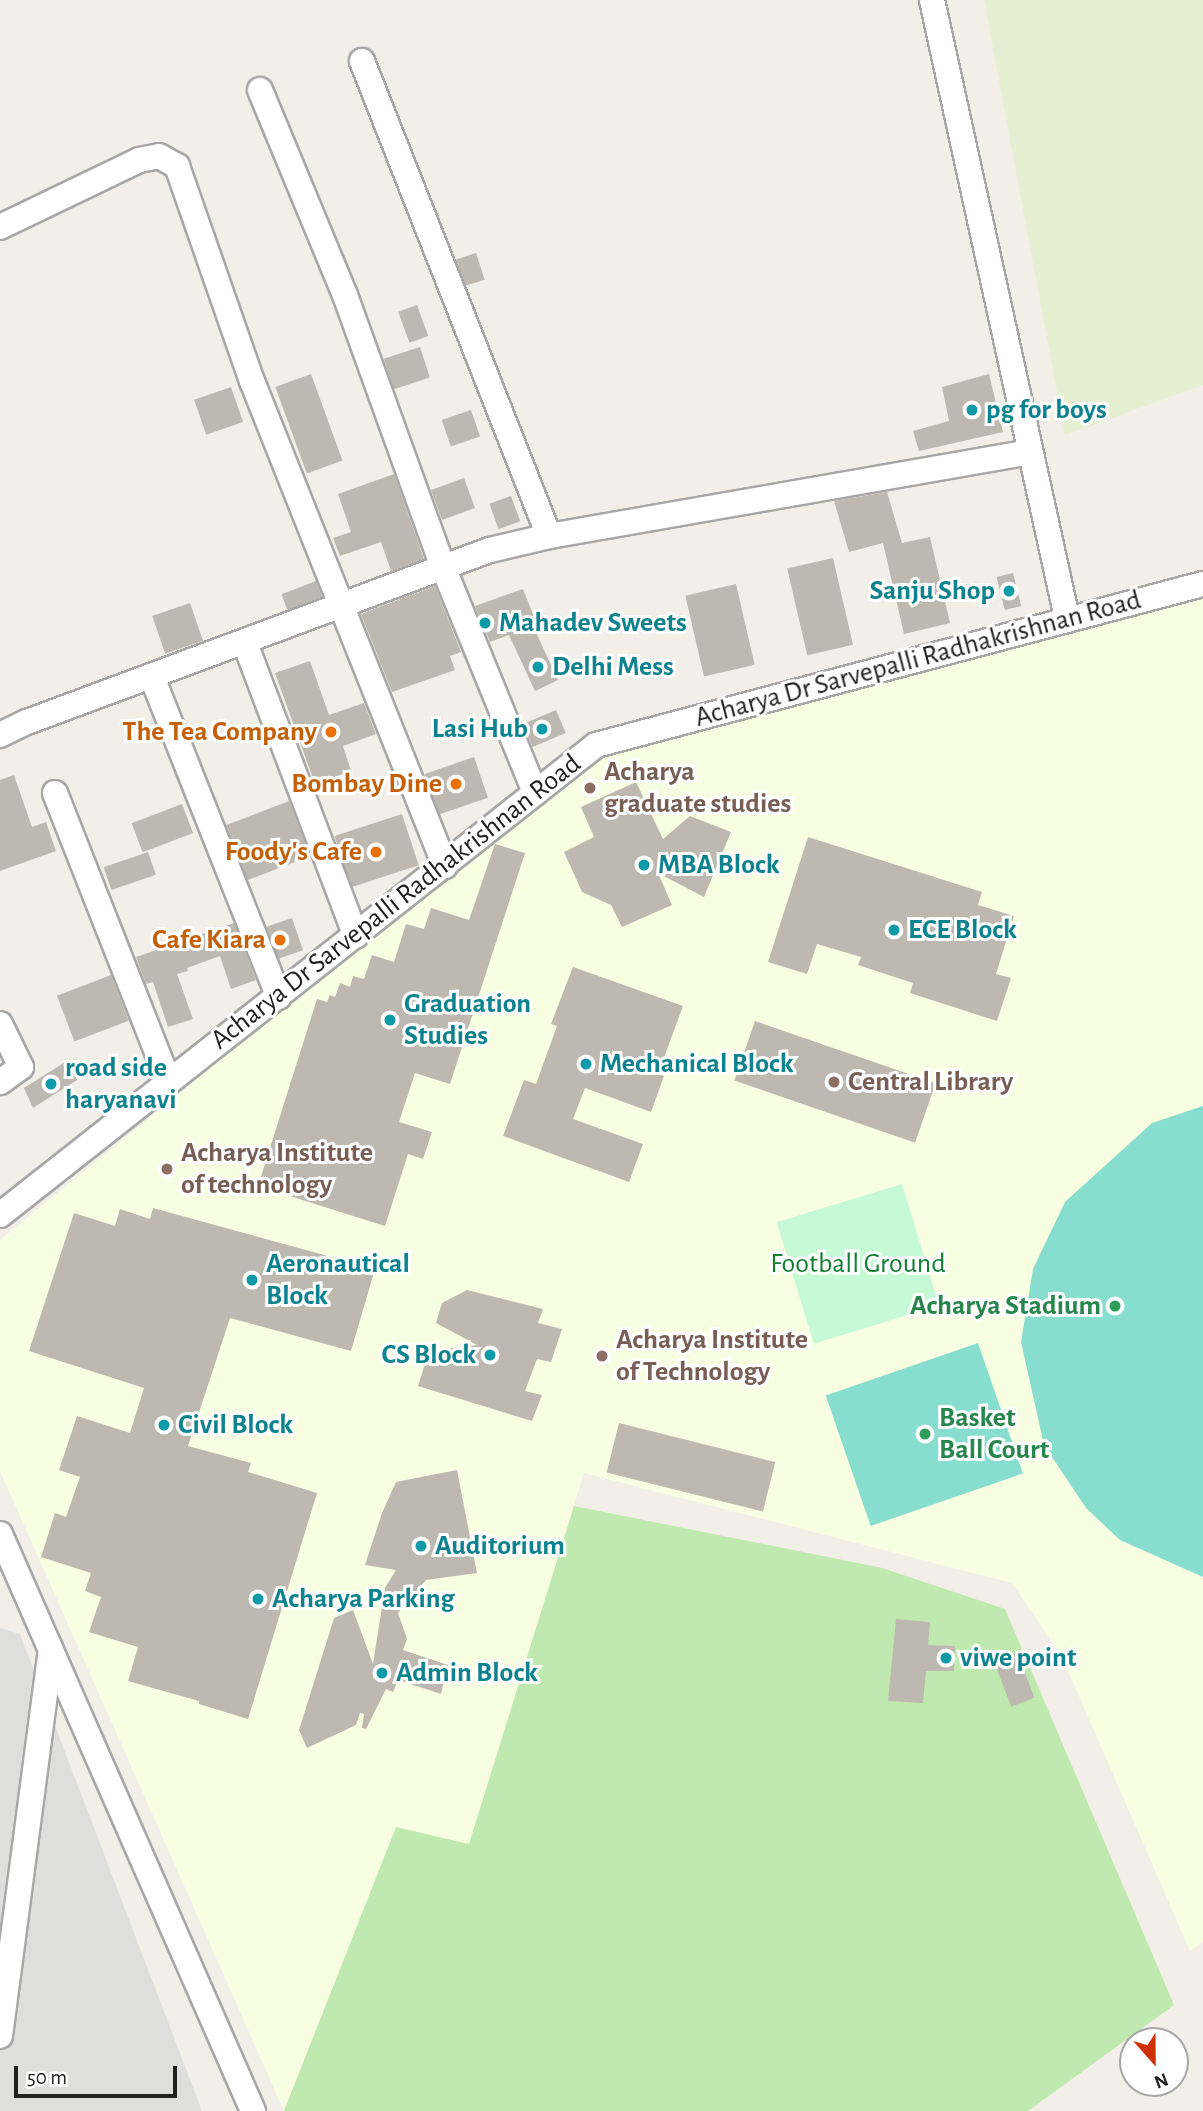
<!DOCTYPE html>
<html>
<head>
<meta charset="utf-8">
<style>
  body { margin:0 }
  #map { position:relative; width:1203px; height:2111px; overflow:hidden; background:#f1efe7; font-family:"Alegreya Sans",sans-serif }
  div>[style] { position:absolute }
  .residential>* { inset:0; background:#dededd }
  .education>* { inset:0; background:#f8fee2 }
  .farmland>* { inset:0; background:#e7efd3 }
  .grass>* { inset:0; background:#bfe9ae }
  .park>* { inset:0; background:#c6f9d5; transform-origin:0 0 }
  .pitch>* { inset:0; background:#87decf; transform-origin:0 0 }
  .building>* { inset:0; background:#bdb9b0; transform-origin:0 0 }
  .roads { filter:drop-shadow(2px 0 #a7a7a7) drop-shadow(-2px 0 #a7a7a7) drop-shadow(0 2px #a7a7a7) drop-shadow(0 -2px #a7a7a7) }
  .minor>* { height:24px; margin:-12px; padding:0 12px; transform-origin:12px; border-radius:12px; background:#fff }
  .dots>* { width:19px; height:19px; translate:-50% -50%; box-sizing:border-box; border:4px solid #fff; border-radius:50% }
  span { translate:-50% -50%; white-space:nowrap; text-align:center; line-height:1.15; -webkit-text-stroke:6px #fff; paint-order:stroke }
  .culture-label { font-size:28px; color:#0d838f; font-weight:700 }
  .left { translate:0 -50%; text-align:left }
  .right { translate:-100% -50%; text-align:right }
  .street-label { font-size:28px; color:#202020 }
  .food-label { font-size:28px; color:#c56008; font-weight:700 }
  .education-label { font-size:28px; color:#785e54; font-weight:700 }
  .park-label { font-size:28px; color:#0e7f30 }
  .leisure-label { font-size:28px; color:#27864d; font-weight:700 }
  .north { position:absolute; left:1119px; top:2027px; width:70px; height:70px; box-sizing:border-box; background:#fff; border:2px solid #a6a6a6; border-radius:50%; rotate:159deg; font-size:19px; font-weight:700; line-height:28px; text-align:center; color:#202020 }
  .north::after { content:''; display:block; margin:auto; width:24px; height:32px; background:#cd3004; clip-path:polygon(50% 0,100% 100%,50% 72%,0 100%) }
  .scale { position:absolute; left:14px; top:2066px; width:163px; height:32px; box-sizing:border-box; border:4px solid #202020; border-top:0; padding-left:9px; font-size:21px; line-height:24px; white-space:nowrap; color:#202020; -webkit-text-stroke:5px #fff; paint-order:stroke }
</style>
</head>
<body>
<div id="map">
  <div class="residential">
    <i style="clip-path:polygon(0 1628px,20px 1634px,202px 2111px,0 2111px)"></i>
  </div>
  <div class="education">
    <i style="clip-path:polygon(1203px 591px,1203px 1942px,1190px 1951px,1062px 1657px,1012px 1583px,584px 1473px,469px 1845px,396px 1828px,284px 2111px,0 1471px,0 1240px,602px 747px)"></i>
  </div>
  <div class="farmland">
    <i style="clip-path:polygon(984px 0,1203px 0,1203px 385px,1065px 435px)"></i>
  </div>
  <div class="grass">
    <i style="clip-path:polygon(574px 1506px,882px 1568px,1005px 1609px,1174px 2005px,1028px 2111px,284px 2111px,396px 1827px,469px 1844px)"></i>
  </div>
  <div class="park">
    <i style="left:902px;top:1184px;width:127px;height:131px;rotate:73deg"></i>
  </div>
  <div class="pitch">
    <i style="clip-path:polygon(1203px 1106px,1203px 1577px,1120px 1540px,1086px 1508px,1044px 1445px,1021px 1342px,1033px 1269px,1065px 1202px,1152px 1123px)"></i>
    <i style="left:978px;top:1343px;width:138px;height:161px;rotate:71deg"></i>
  </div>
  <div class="building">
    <i style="left:476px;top:253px;width:28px;height:21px;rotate:72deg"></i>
    <i style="left:417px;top:305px;width:33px;height:20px;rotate:70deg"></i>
    <i style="left:420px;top:347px;width:32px;height:38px;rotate:72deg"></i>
    <i style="left:311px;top:374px;width:92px;height:38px;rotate:70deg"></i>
    <i style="clip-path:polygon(989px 374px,1003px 432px,919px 451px,913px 431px,949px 421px,942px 387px)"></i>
    <i style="left:231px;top:387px;width:37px;height:39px;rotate:71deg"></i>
    <i style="left:471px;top:410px;width:28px;height:31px;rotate:71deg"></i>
    <i style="clip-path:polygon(394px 474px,424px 559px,391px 571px,381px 542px,340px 556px,333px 538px,351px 532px,338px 494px)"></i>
    <i style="left:464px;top:478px;width:32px;height:35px;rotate:70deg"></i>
    <i style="clip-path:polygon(887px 492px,902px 543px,930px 537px,950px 623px,904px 634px,883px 543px,849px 552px,834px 501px)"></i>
    <i style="left:511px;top:496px;width:27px;height:23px;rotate:70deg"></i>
    <i style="left:833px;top:558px;width:89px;height:47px;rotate:77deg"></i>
    <i style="left:1013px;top:573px;width:34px;height:17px;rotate:76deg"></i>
    <i style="left:316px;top:581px;width:17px;height:37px;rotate:69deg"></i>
    <i style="left:736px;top:584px;width:83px;height:52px;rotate:77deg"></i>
    <i style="clip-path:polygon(435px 586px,461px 652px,450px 656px,455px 670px,392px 692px,361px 614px)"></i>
    <i style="clip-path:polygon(523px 589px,537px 624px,533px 626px,558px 680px,535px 691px,509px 635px,490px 642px,475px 606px)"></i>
    <i style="left:190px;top:603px;width:40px;height:40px;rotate:71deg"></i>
    <i style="clip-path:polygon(310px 661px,329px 715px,364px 703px,376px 734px,343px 746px,351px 771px,315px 784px,275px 673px)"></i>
    <i style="left:556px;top:710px;width:25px;height:36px;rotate:67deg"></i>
    <i style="left:474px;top:757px;width:43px;height:52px;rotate:71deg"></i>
    <i style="clip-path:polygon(14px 775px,32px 827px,46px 822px,56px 851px,0 871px,0 780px)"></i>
    <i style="clip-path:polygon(636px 782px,663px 839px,690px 816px,731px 832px,704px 897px,658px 873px,672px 905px,622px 927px,611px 905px,582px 892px,564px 852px,594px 837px,581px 807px)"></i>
    <i style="left:289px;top:801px;width:59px;height:67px;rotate:69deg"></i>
    <i style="left:182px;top:804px;width:31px;height:54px;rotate:69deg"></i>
    <i style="left:402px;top:814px;width:54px;height:71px;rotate:72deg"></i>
    <i style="clip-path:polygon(808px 837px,982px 892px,978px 905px,1014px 916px,996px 974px,1011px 978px,997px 1021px,910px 993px,913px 983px,858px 965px,861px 957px,817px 944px,807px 974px,768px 962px)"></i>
    <i style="clip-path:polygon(495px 844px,525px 853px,450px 1084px,415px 1073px,399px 1122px,432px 1132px,423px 1159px,408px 1154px,385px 1226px,258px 1186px,317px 999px,327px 1002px,330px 995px,335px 997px,340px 983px,350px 987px,353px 976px,364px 979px,372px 955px,394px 962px,406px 924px,424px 929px,431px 908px,469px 920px)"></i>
    <i style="left:148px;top:852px;width:24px;height:47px;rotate:71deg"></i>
    <i style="left:292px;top:918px;width:34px;height:27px;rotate:71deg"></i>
    <i style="clip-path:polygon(234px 923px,256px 980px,231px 989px,220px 956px,187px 968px,188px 971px,177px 974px,193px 1019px,168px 1027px,153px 982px,146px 984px,136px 957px)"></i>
    <i style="clip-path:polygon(573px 967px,683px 1006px,658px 1074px,664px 1076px,651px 1112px,585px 1088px,573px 1119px,643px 1144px,629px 1182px,503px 1136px,524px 1080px,536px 1084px,557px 1026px,551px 1024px)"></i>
    <i style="left:111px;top:975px;width:49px;height:58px;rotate:69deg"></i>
    <i style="left:755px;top:1021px;width:191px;height:63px;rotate:19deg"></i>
    <i style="clip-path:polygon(70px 1059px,77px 1080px,33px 1108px,24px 1088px)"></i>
    <i style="clip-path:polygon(153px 1208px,375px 1269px,351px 1351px,230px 1318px,188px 1446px,251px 1463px,248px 1472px,317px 1493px,248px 1719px,199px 1704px,199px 1701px,128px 1681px,138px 1647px,89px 1632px,101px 1597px,85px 1591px,91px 1573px,41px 1557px,55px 1513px,66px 1517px,80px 1477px,59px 1470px,77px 1416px,130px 1433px,144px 1388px,29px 1351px,74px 1213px,115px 1226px,120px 1209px,150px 1219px)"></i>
    <i style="clip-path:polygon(467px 1290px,543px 1309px,538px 1323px,562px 1329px,551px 1362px,537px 1359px,525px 1391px,542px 1395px,532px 1421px,418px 1386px,429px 1351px,477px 1345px,436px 1323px,442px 1303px)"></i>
    <i style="left:619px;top:1423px;width:161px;height:51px;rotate:14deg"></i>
    <i style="clip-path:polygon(457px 1470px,477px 1573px,426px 1580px,398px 1613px,407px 1639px,403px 1650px,448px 1665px,441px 1694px,398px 1680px,393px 1692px,386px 1689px,366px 1729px,362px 1728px,364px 1714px,360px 1713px,356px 1725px,307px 1748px,299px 1730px,334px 1618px,353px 1610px,373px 1664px,385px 1588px,396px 1570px,365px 1565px,382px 1513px,396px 1482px)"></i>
    <i style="clip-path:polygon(896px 1619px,930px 1622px,928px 1645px,955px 1646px,954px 1671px,926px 1671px,923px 1703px,888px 1701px)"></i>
    <i style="left:1017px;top:1652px;width:49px;height:25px;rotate:69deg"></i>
  </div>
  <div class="roads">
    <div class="minor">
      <i style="left:932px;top:0;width:633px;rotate:77.68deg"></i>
      <i style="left:362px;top:61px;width:510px;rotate:68.51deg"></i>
      <i style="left:260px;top:90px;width:222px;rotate:67.5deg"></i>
      <i style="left:345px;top:295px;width:289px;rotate:70.2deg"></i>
      <i style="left:443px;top:567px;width:244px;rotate:67.8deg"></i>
      <i style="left:0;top:227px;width:154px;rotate:-25.7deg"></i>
      <i style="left:139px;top:160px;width:20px;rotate:-11deg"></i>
      <i style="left:159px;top:156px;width:21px;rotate:29deg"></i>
      <i style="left:177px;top:166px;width:228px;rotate:70.8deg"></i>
      <i style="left:252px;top:381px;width:522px;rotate:68.3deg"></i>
      <i style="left:245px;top:643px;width:313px;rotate:69.3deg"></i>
      <i style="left:152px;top:677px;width:344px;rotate:68.4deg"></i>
      <i style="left:0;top:735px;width:30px;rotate:-26deg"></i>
      <i style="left:27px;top:722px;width:494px;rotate:-20.4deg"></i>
      <i style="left:490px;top:550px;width:61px;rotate:-13.3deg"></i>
      <i style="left:549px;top:536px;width:486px;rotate:-9.9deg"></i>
      <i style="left:55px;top:793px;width:308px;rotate:68.5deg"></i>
      <i style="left:0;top:1024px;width:48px;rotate:64deg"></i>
      <i style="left:21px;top:1067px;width:26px;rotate:144deg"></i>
      <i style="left:0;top:1215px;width:759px;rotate:-38.26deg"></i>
      <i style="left:596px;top:745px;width:628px;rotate:-14.86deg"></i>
      <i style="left:0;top:1534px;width:630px;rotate:66.32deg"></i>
      <i style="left:0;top:2036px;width:390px;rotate:-82.5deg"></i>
    </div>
  </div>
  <div class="dots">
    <i style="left:972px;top:410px;background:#0f9aa8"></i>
    <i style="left:1009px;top:591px;background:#0f9aa8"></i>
    <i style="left:485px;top:623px;background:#0f9aa8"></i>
    <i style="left:538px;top:667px;background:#0f9aa8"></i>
    <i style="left:542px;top:729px;background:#0f9aa8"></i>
    <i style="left:331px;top:732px;background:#e8710a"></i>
    <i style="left:456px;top:784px;background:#e8710a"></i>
    <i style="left:590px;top:788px;background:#8d6e63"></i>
    <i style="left:376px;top:852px;background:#e8710a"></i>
    <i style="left:644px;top:865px;background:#0f9aa8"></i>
    <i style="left:894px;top:930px;background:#0f9aa8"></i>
    <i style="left:280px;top:940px;background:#e8710a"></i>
    <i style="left:390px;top:1020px;background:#0f9aa8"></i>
    <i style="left:586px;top:1064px;background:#0f9aa8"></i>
    <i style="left:834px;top:1082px;background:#8d6e63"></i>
    <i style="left:51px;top:1084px;background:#0f9aa8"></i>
    <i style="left:167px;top:1169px;background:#8d6e63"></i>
    <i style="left:252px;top:1280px;background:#0f9aa8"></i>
    <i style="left:1115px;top:1306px;background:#2e9e5b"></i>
    <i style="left:490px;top:1355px;background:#0f9aa8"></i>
    <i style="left:602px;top:1356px;background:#8d6e63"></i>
    <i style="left:164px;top:1425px;background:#0f9aa8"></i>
    <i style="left:925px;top:1434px;background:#2e9e5b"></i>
    <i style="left:421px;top:1546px;background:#0f9aa8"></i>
    <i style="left:258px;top:1599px;background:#0f9aa8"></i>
    <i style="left:946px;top:1658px;background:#0f9aa8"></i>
    <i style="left:382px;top:1673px;background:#0f9aa8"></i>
  </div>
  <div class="culture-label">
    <span class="left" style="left:986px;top:410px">pg for boys</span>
    <span class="right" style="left:995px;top:591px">Sanju Shop</span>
    <span class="left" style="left:499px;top:623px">Mahadev Sweets</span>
    <span class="left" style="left:552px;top:667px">Delhi Mess</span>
    <span class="right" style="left:528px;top:729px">Lasi Hub</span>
    <span class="left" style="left:658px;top:865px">MBA Block</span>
    <span class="left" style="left:908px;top:930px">ECE Block</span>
    <span class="left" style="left:404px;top:1020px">Graduation<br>Studies</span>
    <span class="left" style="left:600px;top:1064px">Mechanical Block</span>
    <span class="left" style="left:65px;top:1084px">road side<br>haryanavi</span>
    <span class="left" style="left:266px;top:1280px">Aeronautical<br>Block</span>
    <span class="right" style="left:476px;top:1355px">CS Block</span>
    <span class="left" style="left:178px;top:1425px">Civil Block</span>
    <span class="left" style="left:435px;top:1546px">Auditorium</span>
    <span class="left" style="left:272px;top:1599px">Acharya Parking</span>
    <span class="left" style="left:960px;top:1658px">viwe point</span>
    <span class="left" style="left:396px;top:1673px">Admin Block</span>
  </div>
  <div class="street-label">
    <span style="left:918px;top:659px;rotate:-15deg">Acharya Dr Sarvepalli Radhakrishnan Road</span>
    <span style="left:396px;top:902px;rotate:-38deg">Acharya Dr Sarvepalli Radhakrishnan Road</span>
  </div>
  <div class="food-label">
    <span class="right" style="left:317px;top:732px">The Tea Company</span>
    <span class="right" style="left:442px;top:784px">Bombay Dine</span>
    <span class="right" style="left:362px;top:852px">Foody's Cafe</span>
    <span class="right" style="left:266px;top:940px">Cafe Kiara</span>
  </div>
  <div class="education-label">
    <span class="left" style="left:604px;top:788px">Acharya<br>graduate studies</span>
    <span class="left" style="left:848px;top:1082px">Central Library</span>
    <span class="left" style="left:181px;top:1169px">Acharya Institute<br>of technology</span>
    <span class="left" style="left:616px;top:1356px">Acharya Institute<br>of Technology</span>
  </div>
  <div class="park-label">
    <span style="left:858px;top:1264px">Football Ground</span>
  </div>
  <div class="leisure-label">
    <span class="right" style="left:1101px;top:1306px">Acharya Stadium</span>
    <span class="left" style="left:939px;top:1434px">Basket<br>Ball Court</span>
  </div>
  <div class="north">N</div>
  <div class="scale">50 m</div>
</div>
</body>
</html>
